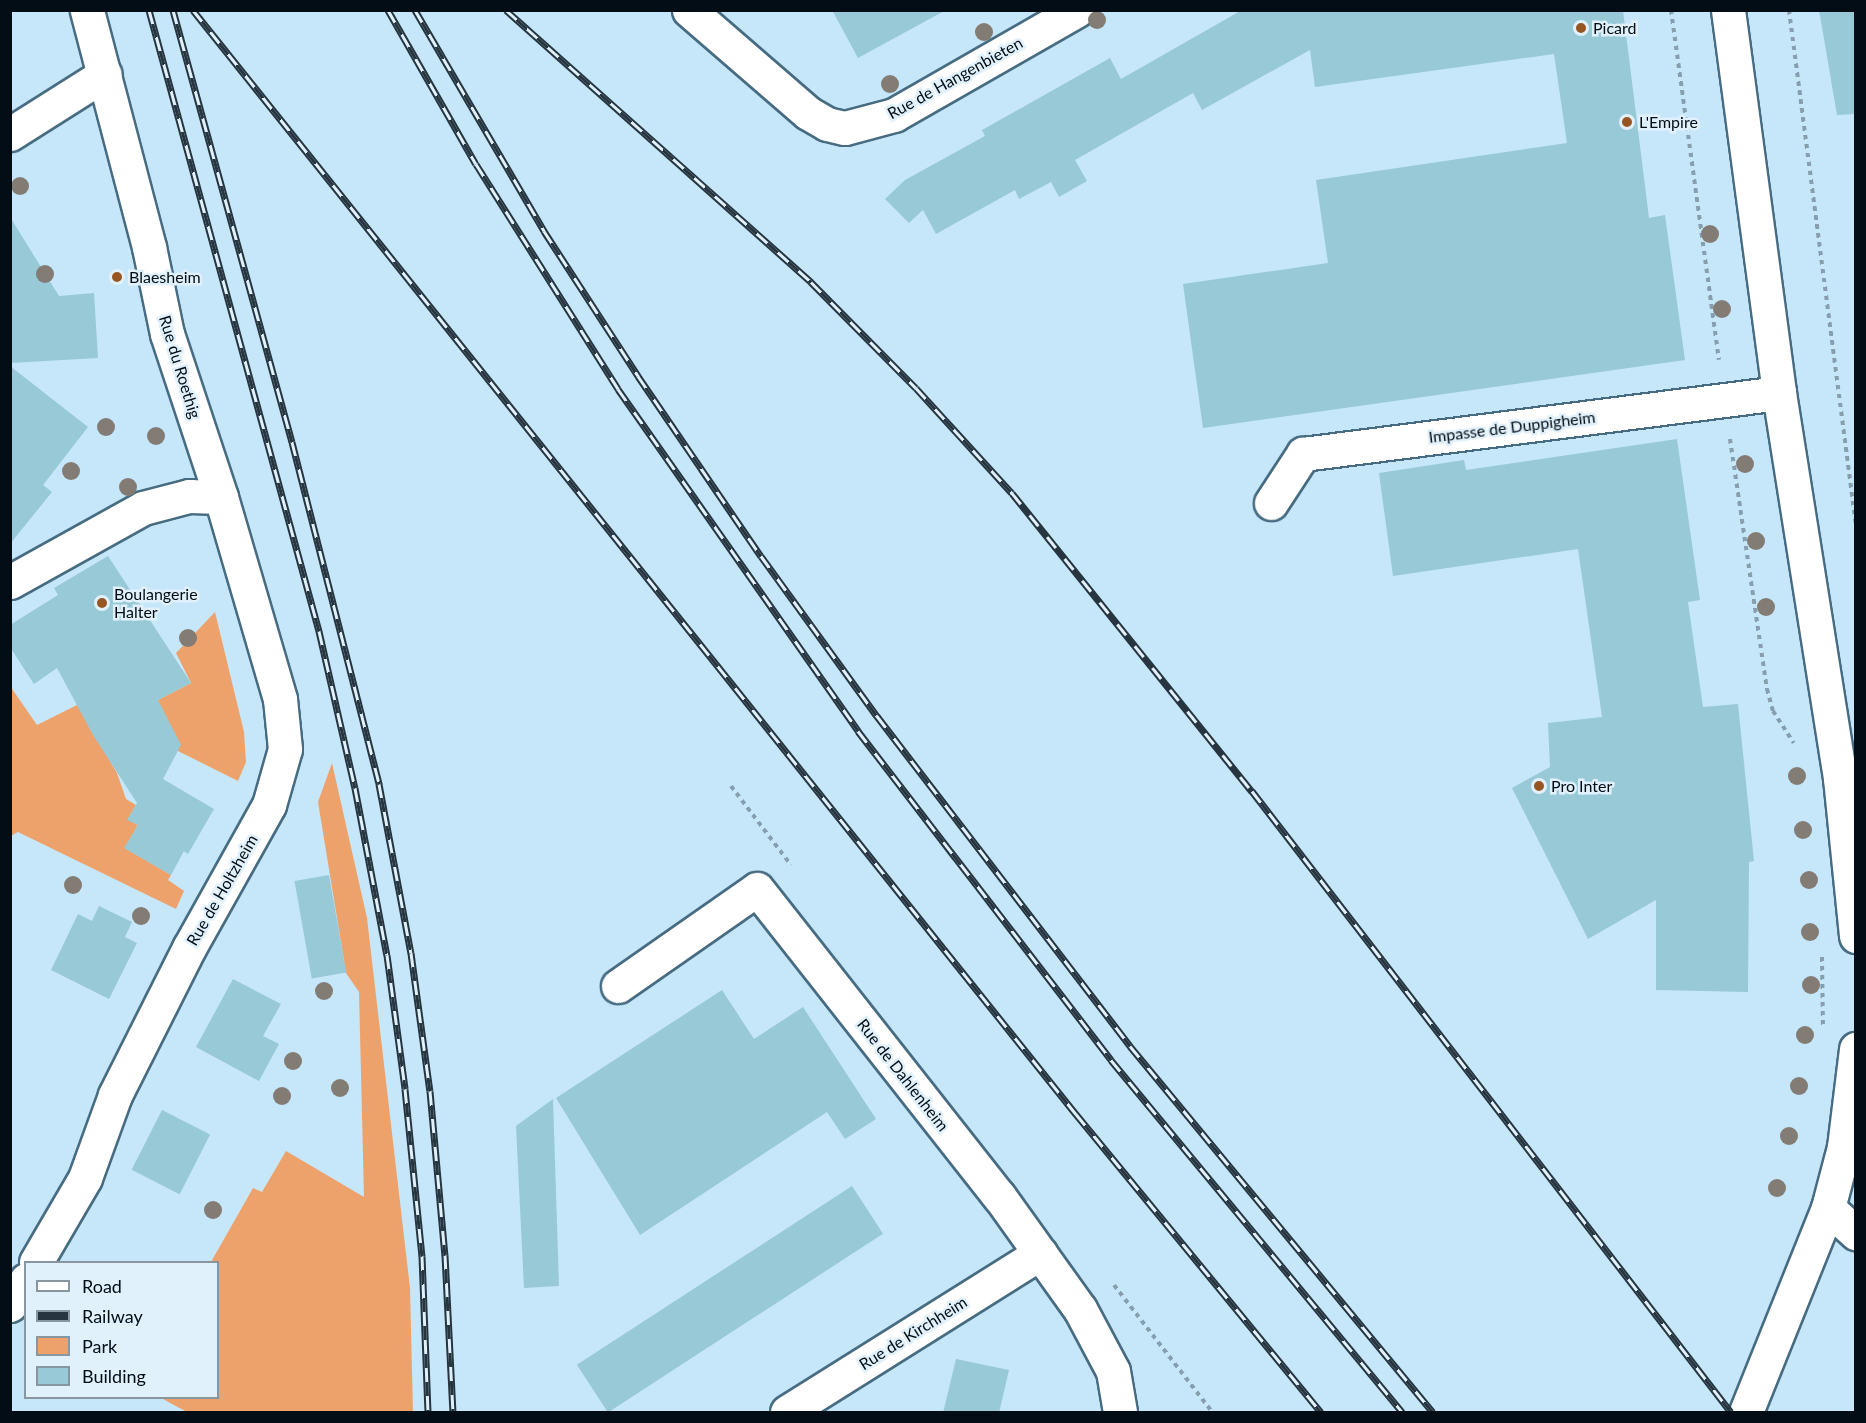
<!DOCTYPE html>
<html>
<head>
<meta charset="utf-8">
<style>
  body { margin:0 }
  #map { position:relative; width:1866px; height:1423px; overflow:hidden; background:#c6e6fa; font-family:Lato,sans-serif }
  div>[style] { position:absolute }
  .green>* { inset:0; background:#eea26b }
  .building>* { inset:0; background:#98c9d6; transform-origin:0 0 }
  .path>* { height:4px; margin-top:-2px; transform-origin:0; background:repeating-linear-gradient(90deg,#869faf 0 4.5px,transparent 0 9px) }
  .roads { filter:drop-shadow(2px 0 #476c82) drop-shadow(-2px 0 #476c82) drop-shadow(0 2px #476c82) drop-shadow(0 -2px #476c82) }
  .minor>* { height:33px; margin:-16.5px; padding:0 16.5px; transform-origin:16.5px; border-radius:16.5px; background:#fff }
  .major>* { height:33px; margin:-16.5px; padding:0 16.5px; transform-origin:16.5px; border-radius:16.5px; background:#fff }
  .rail>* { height:7px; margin-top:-3.5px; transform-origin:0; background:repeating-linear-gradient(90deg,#e1f1fb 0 14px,#26353f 0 28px); box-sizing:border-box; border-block:2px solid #26353f }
  .trees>* { width:18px; height:18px; margin:-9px; border-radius:50%; background:#827c75 }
  .dots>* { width:16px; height:16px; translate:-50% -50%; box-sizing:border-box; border:3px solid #e1f1fb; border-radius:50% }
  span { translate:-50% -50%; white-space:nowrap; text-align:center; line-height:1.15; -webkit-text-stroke:5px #e1f1fb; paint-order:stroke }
  .poi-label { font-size:16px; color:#020d15 }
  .left { translate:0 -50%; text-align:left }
  .street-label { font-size:16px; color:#020d15 }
  .frame { position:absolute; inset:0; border:12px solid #020d15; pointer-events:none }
  .legend { position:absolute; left:24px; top:1261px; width:195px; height:138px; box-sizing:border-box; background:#e1f1fb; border:2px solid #88969f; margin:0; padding:8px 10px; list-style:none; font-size:18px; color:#020d15 }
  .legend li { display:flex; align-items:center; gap:12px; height:30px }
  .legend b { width:30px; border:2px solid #88969f }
</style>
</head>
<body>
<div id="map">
  <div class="green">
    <i style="clip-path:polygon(215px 612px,244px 732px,246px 762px,238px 781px,178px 751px,158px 700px,191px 683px,176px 653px)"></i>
    <i style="clip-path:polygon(10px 686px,37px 725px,77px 705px,117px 773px,126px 799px,136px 805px,128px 819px,138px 825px,125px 848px,171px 875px,168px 880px,184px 891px,176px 909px,18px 832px,11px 836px)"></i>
    <i style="clip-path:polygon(332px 763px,367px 918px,410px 1288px,413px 1412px,187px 1412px,161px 1398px,218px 1398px,218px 1262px,211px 1262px,253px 1188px,262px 1192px,286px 1151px,364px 1197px,359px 992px,346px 973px,318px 802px)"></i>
  </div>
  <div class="building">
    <i style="clip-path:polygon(832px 10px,946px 10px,858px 58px)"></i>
    <i style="clip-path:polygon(1242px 10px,1623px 10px,1649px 218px,1665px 215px,1685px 360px,1203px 428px,1183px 284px,1328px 263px,1316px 180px,1567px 143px,1554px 54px,1315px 87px,1310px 50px,1202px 110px,1193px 93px,1075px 160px,1087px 181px,1059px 197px,1051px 182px,1019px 199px,1015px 190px,936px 234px,923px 210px,909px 223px,885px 199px,905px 180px,985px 136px,982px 130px,1110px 58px,1121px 79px)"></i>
    <i style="clip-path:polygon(1819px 10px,1856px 10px,1856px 114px,1837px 115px)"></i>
    <i style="clip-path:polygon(10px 217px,59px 296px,94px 293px,98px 358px,10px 363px)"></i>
    <i style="clip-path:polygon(10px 366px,88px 427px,43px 485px,52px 492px,10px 544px)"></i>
    <i style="clip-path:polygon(1677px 439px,1700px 600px,1688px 602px,1703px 707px,1738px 704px,1754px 861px,1749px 862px,1748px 992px,1656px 990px,1656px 900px,1588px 939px,1512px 788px,1550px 767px,1548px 723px,1602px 717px,1578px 549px,1393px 576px,1379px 473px,1464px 460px,1466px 470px)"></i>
    <i style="clip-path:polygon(108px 556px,191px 683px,158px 700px,181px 745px,163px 779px,214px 809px,188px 854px,184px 851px,171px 875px,124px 848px,138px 825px,127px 820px,137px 803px,93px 735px,57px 668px,34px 684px,10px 647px,10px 625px,58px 595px,54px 588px)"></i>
    <i style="left:329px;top:875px;width:99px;height:35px;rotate:80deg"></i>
    <i style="clip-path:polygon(99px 906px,132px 922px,125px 937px,137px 943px,109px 999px,51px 970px,78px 914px,92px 921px)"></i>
    <i style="clip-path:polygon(233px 979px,281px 1004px,263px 1036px,279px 1044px,259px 1081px,196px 1047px)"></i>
    <i style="clip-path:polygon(722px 990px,754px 1039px,803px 1007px,876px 1119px,845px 1139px,827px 1112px,640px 1235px,556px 1098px)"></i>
    <i style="clip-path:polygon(553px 1099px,559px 1286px,524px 1288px,516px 1126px)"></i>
    <i style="left:162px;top:1110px;width:54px;height:67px;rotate:27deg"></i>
    <i style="left:852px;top:1186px;width:57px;height:328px;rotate:57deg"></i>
    <i style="clip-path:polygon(956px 1359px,1009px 1370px,999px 1413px,943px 1413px)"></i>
  </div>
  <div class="path">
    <i style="left:1671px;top:10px;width:353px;rotate:82.2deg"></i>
    <i style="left:1789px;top:10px;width:520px;rotate:82.6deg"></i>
    <i style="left:1730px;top:439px;width:253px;rotate:81.6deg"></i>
    <i style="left:1767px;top:689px;width:23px;rotate:75deg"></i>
    <i style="left:1773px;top:711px;width:38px;rotate:57deg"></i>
    <i style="left:731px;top:786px;width:99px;rotate:52.8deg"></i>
    <i style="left:1822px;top:957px;width:70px;rotate:89.2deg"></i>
    <i style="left:1114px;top:1285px;width:160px;rotate:52.3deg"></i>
  </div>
  <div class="roads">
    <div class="minor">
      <i style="left:689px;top:10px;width:157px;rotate:40.9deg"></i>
      <i style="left:808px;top:113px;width:22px;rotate:30deg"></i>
      <i style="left:827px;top:124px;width:18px;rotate:13deg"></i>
      <i style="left:845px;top:128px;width:51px;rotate:-14.9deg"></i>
      <i style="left:894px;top:115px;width:211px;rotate:-29.8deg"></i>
      <i style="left:10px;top:134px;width:112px;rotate:-32.3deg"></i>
      <i style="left:1271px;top:503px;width:59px;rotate:-56.9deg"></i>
      <i style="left:1303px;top:454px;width:480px;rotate:-7.3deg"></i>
      <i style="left:10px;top:582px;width:152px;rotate:-29.1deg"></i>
      <i style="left:143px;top:508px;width:48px;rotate:-14.6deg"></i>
      <i style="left:189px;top:496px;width:32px;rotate:2deg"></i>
      <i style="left:618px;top:986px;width:169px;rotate:-34.9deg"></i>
      <i style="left:757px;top:889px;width:391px;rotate:51.8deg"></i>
      <i style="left:999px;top:1196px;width:139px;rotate:54.4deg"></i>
      <i style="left:1080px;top:1309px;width:70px;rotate:62deg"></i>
      <i style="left:1113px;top:1371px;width:42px;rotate:80.3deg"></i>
      <i style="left:1828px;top:1208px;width:38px;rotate:42deg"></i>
      <i style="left:36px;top:1262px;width:97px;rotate:-59.7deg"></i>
      <i style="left:85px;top:1178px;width:88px;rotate:-70.1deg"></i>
      <i style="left:115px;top:1095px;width:165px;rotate:-63.3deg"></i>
      <i style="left:189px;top:948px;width:164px;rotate:-60.8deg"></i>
      <i style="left:269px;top:805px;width:58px;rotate:-74.1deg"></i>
      <i style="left:285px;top:749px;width:50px;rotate:-95.7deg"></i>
      <i style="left:280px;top:699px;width:210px;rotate:-106.3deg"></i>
      <i style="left:221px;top:497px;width:172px;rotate:-108.3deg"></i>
      <i style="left:167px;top:334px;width:89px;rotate:-101.7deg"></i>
      <i style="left:149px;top:247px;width:245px;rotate:-104.7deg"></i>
      <i style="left:10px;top:1305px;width:30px;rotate:-57deg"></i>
      <i style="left:787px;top:1412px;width:299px;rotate:-32.1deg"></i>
    </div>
    <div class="major">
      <i style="left:1728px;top:10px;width:386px;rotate:82.4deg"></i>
      <i style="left:1779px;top:393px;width:390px;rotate:81deg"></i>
      <i style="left:1840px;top:778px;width:159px;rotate:84.2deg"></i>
      <i style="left:1746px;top:1412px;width:220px;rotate:-68.1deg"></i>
      <i style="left:1828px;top:1208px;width:63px;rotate:-75.3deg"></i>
      <i style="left:1844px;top:1147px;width:99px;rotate:-83deg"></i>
    </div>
  </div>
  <div class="rail">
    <i style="left:149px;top:10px;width:644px;rotate:74.69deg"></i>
    <i style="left:319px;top:631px;width:161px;rotate:77.1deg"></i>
    <i style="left:355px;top:788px;width:170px;rotate:79.2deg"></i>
    <i style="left:387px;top:955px;width:135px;rotate:82.3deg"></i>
    <i style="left:405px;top:1089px;width:168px;rotate:84.2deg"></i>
    <i style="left:422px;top:1256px;width:156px;rotate:87.8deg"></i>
    <i style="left:173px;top:10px;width:448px;rotate:74.6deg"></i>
    <i style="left:292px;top:442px;width:353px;rotate:75.7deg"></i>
    <i style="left:379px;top:784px;width:172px;rotate:79.3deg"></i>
    <i style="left:411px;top:953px;width:139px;rotate:82.2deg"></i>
    <i style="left:430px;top:1091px;width:165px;rotate:84.8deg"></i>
    <i style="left:445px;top:1255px;width:157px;rotate:87.1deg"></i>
    <i style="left:193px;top:10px;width:1414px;rotate:51.35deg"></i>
    <i style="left:1076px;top:1114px;width:386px;rotate:50.6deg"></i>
    <i style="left:388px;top:10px;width:177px;rotate:60.3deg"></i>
    <i style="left:476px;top:164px;width:266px;rotate:57.7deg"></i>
    <i style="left:618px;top:389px;width:418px;rotate:54.9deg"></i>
    <i style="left:858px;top:731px;width:415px;rotate:52.4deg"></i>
    <i style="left:1111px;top:1060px;width:457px;rotate:50.4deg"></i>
    <i style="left:415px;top:10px;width:256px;rotate:59.7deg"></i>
    <i style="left:544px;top:231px;width:173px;rotate:57deg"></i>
    <i style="left:638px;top:376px;width:218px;rotate:55.7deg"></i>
    <i style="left:761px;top:556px;width:198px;rotate:54.1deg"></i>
    <i style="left:877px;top:716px;width:416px;rotate:52.5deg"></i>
    <i style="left:1130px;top:1046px;width:475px;rotate:50.4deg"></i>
    <i style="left:506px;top:10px;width:409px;rotate:41.7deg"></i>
    <i style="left:811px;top:282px;width:149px;rotate:45.3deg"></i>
    <i style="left:916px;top:388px;width:142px;rotate:47.6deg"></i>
    <i style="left:1012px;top:493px;width:383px;rotate:51.2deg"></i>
    <i style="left:1252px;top:791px;width:784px;rotate:52.36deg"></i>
  </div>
  <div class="trees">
    <i style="left:1097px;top:20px"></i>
    <i style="left:984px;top:32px"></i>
    <i style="left:890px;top:84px"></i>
    <i style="left:20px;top:186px"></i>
    <i style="left:1710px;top:234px"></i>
    <i style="left:45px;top:274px"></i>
    <i style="left:1722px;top:309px"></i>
    <i style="left:106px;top:427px"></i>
    <i style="left:156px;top:436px"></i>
    <i style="left:1745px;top:464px"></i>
    <i style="left:71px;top:471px"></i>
    <i style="left:128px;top:487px"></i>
    <i style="left:1756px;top:541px"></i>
    <i style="left:1766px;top:607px"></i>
    <i style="left:188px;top:638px"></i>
    <i style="left:1797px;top:776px"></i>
    <i style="left:1803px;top:830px"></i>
    <i style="left:1809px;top:880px"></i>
    <i style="left:73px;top:885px"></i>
    <i style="left:141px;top:916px"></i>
    <i style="left:1810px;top:932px"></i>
    <i style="left:1811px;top:985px"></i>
    <i style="left:324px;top:991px"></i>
    <i style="left:1805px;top:1035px"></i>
    <i style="left:293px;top:1061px"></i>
    <i style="left:1799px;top:1086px"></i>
    <i style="left:340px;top:1088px"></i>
    <i style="left:282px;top:1096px"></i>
    <i style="left:1789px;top:1136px"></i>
    <i style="left:1777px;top:1188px"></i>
    <i style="left:213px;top:1210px"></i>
  </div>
  <div class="dots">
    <i style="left:1581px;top:28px;background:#975621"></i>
    <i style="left:1627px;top:122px;background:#975621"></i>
    <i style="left:117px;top:277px;background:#975621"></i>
    <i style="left:102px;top:603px;background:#975621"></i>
    <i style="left:1539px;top:786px;background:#975621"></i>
  </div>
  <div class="poi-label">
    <span class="left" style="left:1593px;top:28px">Picard</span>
    <span class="left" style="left:1639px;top:122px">L'Empire</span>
    <span class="left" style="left:129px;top:277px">Blaesheim</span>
    <span class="left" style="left:114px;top:603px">Boulangerie<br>Halter</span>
    <span class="left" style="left:1551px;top:786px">Pro Inter</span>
  </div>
  <div class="street-label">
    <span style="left:955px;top:78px;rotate:-29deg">Rue de Hangenbieten</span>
    <span style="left:180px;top:367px;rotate:73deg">Rue du Roethig</span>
    <span style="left:1512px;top:427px;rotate:-7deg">Impasse de Duppigheim</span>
    <span style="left:222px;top:890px;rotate:-60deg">Rue de Holtzheim</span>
    <span style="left:903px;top:1075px;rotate:52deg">Rue de Dahlenheim</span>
    <span style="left:913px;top:1333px;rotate:-32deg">Rue de Kirchheim</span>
  </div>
  <div class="frame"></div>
  <ul class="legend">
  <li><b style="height:8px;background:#fff"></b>Road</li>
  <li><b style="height:8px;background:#26353f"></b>Railway</li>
  <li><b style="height:16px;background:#eea26b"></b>Park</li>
  <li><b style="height:16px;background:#98c9d6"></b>Building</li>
  </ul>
</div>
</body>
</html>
